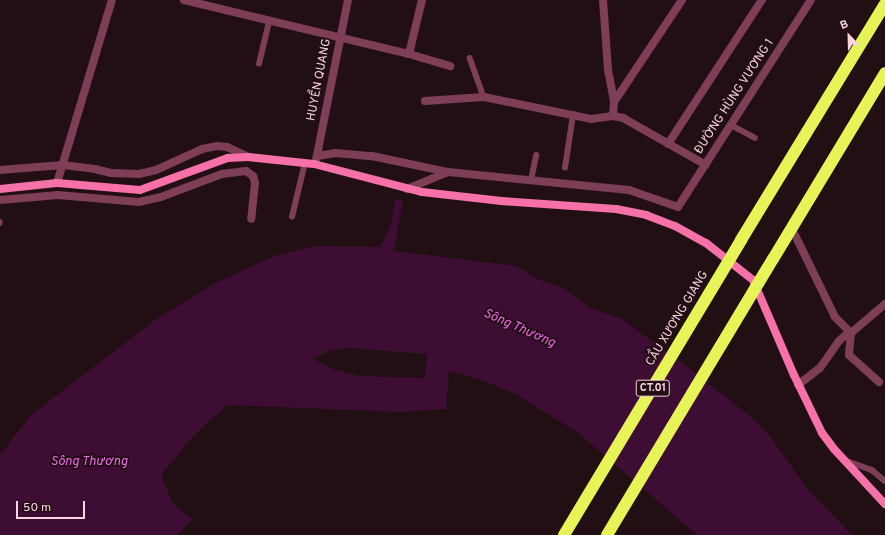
<!DOCTYPE html>
<html>
<head>
<meta charset="utf-8">
<style>
  body { margin:0 }
  #map { position:relative; width:885px; height:535px; overflow:hidden; background:#220f14; font-family:Overpass,sans-serif }
  div>[style] { position:absolute }
  .water>* { inset:0; background:#3d0d34 }
  .lane>* { height:5.5px; margin:-2.75px; padding:0 2.75px; transform-origin:2.75px; border-radius:2.75px; background:#7e3e57 }
  .street>* { height:8px; margin:-4px; padding:0 4px; transform-origin:4px; border-radius:4px; background:#7e3e57 }
  .secondary>* { height:8px; margin:-4px; padding:0 4px; transform-origin:4px; border-radius:4px; background:#f571a8 }
  .highway>* { height:12px; margin:-6px; padding:0 6px; transform-origin:6px; border-radius:6px; background:#e7f457 }
  .highway-bridge>* { height:12px; margin:-6px; padding:0 6px; transform-origin:6px; border-radius:6px; background:#e7f457 }
  span { translate:-50% -50%; white-space:nowrap; text-align:center; line-height:1.15; -webkit-text-stroke:3.5px #220f14; paint-order:stroke }
  .shield-label span { padding:1px 3px; background:#220f14; border:1px solid; border-radius:3px; -webkit-text-stroke-width:0 }
  .shield-label { font-size:11px; color:#fcd3e1; font-weight:700 }
  .street-label { font-size:12px; color:#fcd3e1 }
  .water-label { font-size:13px; color:#f568f2; font-style:italic }
  .north { position:absolute; left:829px; top:16px; width:40px; height:40px; -webkit-text-stroke:3px #220f14; paint-order:stroke; rotate:337deg; font-size:11px; font-weight:700; line-height:16px; text-align:center; color:#fcd3e1 }
  .north::after { content:''; display:block; margin:auto; width:14px; height:18px; background:#fcd3e1; clip-path:polygon(50% 0,100% 100%,50% 72%,0 100%) }
  .scale { position:absolute; left:16px; top:501px; width:69px; height:18px; box-sizing:border-box; border:2px solid #fcd3e1; border-top:0; padding-left:5px; font-size:12px; line-height:14px; white-space:nowrap; color:#fcd3e1; -webkit-text-stroke:3px #220f14; paint-order:stroke }
</style>
</head>
<body>
<div id="map">
  <div class="water">
    <i style="clip-path:polygon(evenodd,395px 199px,403px 200px,394px 251px,516px 266px,537px 279px,564px 288px,590px 308px,620px 318px,692px 370px,756px 421px,769px 435px,807px 488px,852px 535px,697px 535px,577px 432px,517px 395px,484px 381px,449px 371px,446px 409px,401px 412px,227px 405px,193px 436px,161px 475px,173px 504px,192px 519px,177px 535px,0 535px,0 455px,31px 415px,155px 320px,217px 282px,277px 255px,316px 246px,380px 247px,391px 224px,395px 199px,350px 348px,427px 354px,425px 378px,360px 376px,335px 370px,313px 359px,330px 350px,350px 348px)"></i>
  </div>
  <div class="lane">
    <i style="left:470px;top:58px;width:41px;rotate:70.3deg"></i>
    <i style="left:259px;top:64px;width:43px;rotate:-76.6deg"></i>
    <i style="left:731px;top:125px;width:27px;rotate:28deg"></i>
    <i style="left:565px;top:168px;width:54px;rotate:-81.4deg"></i>
    <i style="left:531px;top:180px;width:25px;rotate:-78deg"></i>
    <i style="left:292px;top:217px;width:56px;rotate:-76.5deg"></i>
    <i style="left:0;top:222px;width:1px;rotate:90deg"></i>
    <i style="left:847px;top:461px;width:27px;rotate:20deg"></i>
    <i style="left:872px;top:470px;width:17px;rotate:40deg"></i>
  </div>
  <div class="street">
    <i style="left:184px;top:0;width:231px;rotate:13.5deg"></i>
    <i style="left:409px;top:54px;width:43px;rotate:16.3deg"></i>
    <i style="left:603px;top:0;width:70px;rotate:85.9deg"></i>
    <i style="left:608px;top:70px;width:33px;rotate:79deg"></i>
    <i style="left:409px;top:54px;width:56px;rotate:-76.5deg"></i>
    <i style="left:425px;top:101px;width:59px;rotate:-3.9deg"></i>
    <i style="left:484px;top:97px;width:109px;rotate:11.6deg"></i>
    <i style="left:591px;top:119px;width:22px;rotate:-8deg"></i>
    <i style="left:613px;top:116px;width:10px;rotate:11deg"></i>
    <i style="left:623px;top:118px;width:95px;rotate:29.5deg"></i>
    <i style="left:613px;top:116px;width:14px;rotate:-86deg"></i>
    <i style="left:614px;top:102px;width:123px;rotate:-56.3deg"></i>
    <i style="left:668px;top:144px;width:172px;rotate:-56.9deg"></i>
    <i style="left:317px;top:156px;width:18px;rotate:-9deg"></i>
    <i style="left:335px;top:153px;width:37px;rotate:5deg"></i>
    <i style="left:372px;top:156px;width:78px;rotate:11.9deg"></i>
    <i style="left:448px;top:172px;width:182px;rotate:5.7deg"></i>
    <i style="left:629px;top:190px;width:52px;rotate:19.1deg"></i>
    <i style="left:678px;top:207px;width:246px;rotate:-57.3deg"></i>
    <i style="left:316px;top:160px;width:163px;rotate:-78.7deg"></i>
    <i style="left:0;top:170px;width:63px;rotate:-4.5deg"></i>
    <i style="left:63px;top:165px;width:32px;rotate:7deg"></i>
    <i style="left:95px;top:169px;width:16px;rotate:14deg"></i>
    <i style="left:111px;top:173px;width:28px;rotate:2deg"></i>
    <i style="left:139px;top:174px;width:17px;rotate:-13deg"></i>
    <i style="left:156px;top:170px;width:51px;rotate:-24.5deg"></i>
    <i style="left:202px;top:149px;width:15px;rotate:-11deg"></i>
    <i style="left:217px;top:146px;width:10px;rotate:6deg"></i>
    <i style="left:227px;top:147px;width:23px;rotate:25deg"></i>
    <i style="left:57px;top:183px;width:191px;rotate:-73.3deg"></i>
    <i style="left:407px;top:189px;width:44px;rotate:-22.5deg"></i>
    <i style="left:0;top:200px;width:58px;rotate:-4.9deg"></i>
    <i style="left:58px;top:195px;width:81px;rotate:4.9deg"></i>
    <i style="left:139px;top:202px;width:23px;rotate:-13deg"></i>
    <i style="left:161px;top:197px;width:65px;rotate:-20.7deg"></i>
    <i style="left:222px;top:174px;width:24px;rotate:-7deg"></i>
    <i style="left:246px;top:171px;width:9px;rotate:36deg"></i>
    <i style="left:253px;top:176px;width:7px;rotate:74deg"></i>
    <i style="left:255px;top:183px;width:36px;rotate:96deg"></i>
    <i style="left:795px;top:235px;width:91px;rotate:64deg"></i>
    <i style="left:835px;top:317px;width:23px;rotate:45deg"></i>
    <i style="left:879px;top:382px;width:40px;rotate:-138deg"></i>
    <i style="left:849px;top:355px;width:22px;rotate:-85deg"></i>
    <i style="left:851px;top:333px;width:45px;rotate:-40.5deg"></i>
    <i style="left:798px;top:385px;width:28px;rotate:-38deg"></i>
    <i style="left:820px;top:368px;width:33px;rotate:-55deg"></i>
    <i style="left:839px;top:341px;width:13px;rotate:-42deg"></i>
  </div>
  <div class="secondary">
    <i style="left:0;top:189px;width:57px;rotate:-6deg"></i>
    <i style="left:57px;top:183px;width:83px;rotate:4.8deg"></i>
    <i style="left:140px;top:190px;width:94px;rotate:-20deg"></i>
    <i style="left:228px;top:158px;width:20px;rotate:-3deg"></i>
    <i style="left:248px;top:157px;width:66px;rotate:6.1deg"></i>
    <i style="left:314px;top:164px;width:112px;rotate:14.5deg"></i>
    <i style="left:422px;top:192px;width:80px;rotate:6.5deg"></i>
    <i style="left:501px;top:201px;width:115px;rotate:4deg"></i>
    <i style="left:616px;top:209px;width:31px;rotate:11deg"></i>
    <i style="left:646px;top:215px;width:31px;rotate:21deg"></i>
    <i style="left:675px;top:226px;width:35px;rotate:29deg"></i>
    <i style="left:706px;top:243px;width:60px;rotate:38.2deg"></i>
    <i style="left:753px;top:280px;width:103px;rotate:66.7deg"></i>
    <i style="left:794px;top:375px;width:64px;rotate:64.2deg"></i>
    <i style="left:822px;top:433px;width:20px;rotate:53deg"></i>
    <i style="left:834px;top:449px;width:75px;rotate:47.2deg"></i>
  </div>
  <div class="highway">
    <i style="left:741px;top:240px;width:276px;rotate:-58.6deg"></i>
    <i style="left:773px;top:259px;width:217px;rotate:-58.9deg"></i>
  </div>
  <div class="highway-bridge">
    <i style="left:564px;top:535px;width:344px;rotate:-59deg"></i>
    <i style="left:607px;top:535px;width:322px;rotate:-59deg"></i>
  </div>
  <div class="shield-label">
    <span style="left:653px;top:388px">CT.01</span>
  </div>
  <div class="street-label">
    <span style="left:320px;top:80px;rotate:-79deg">HUYỀN QUANG</span>
    <span style="left:735px;top:97px;rotate:-57deg">ĐƯỜNG HÙNG VƯƠNG 1</span>
    <span style="left:678px;top:319px;rotate:-59deg">CẦU XƯƠNG GIANG</span>
  </div>
  <div class="water-label">
    <span style="left:519px;top:329px;rotate:24deg">Sông Thương</span>
    <span style="left:89px;top:462px">Sông Thương</span>
  </div>
  <div class="north">B</div>
  <div class="scale">50 m</div>
</div>
</body>
</html>
